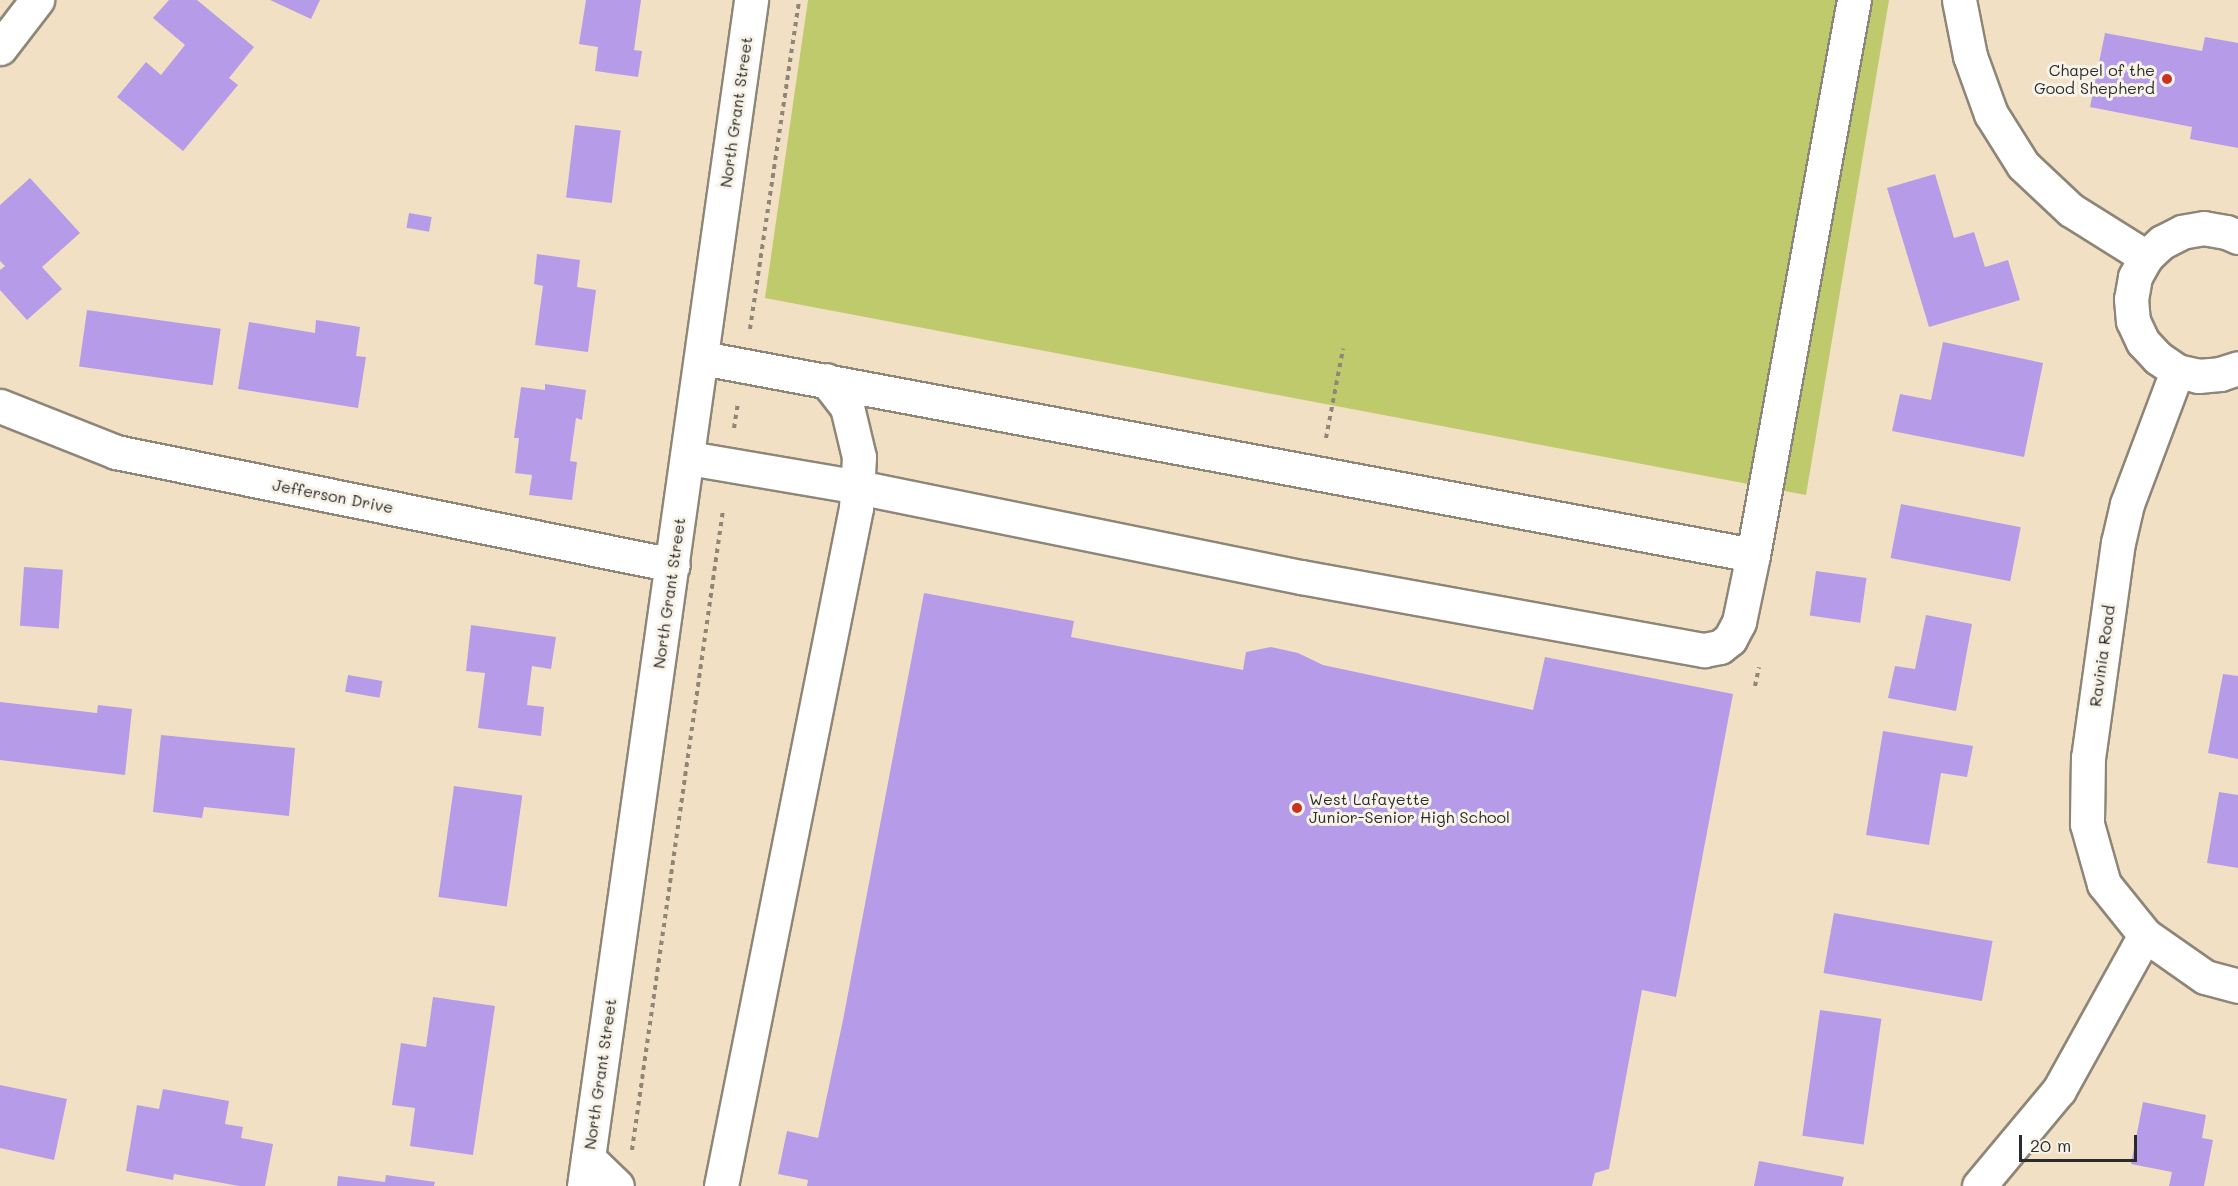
<!DOCTYPE html>
<html>
<head>
<meta charset="utf-8">
<style>
  body { margin:0 }
  #map { position:relative; width:2238px; height:1186px; overflow:hidden; background:#f2e0c4; font-family:Mali,sans-serif }
  div>[style] { position:absolute }
  .green>* { inset:0; background:#beca6b }
  .building>* { inset:0; background:#b69ce8; transform-origin:0 0 }
  .path>* { height:4px; margin-top:-2px; transform-origin:0; background:repeating-linear-gradient(90deg,#8e8678 0 4.5px,transparent 0 9px) }
  .roads { filter:drop-shadow(2px 0 #8e8678) drop-shadow(-2px 0 #8e8678) drop-shadow(0 2px #8e8678) drop-shadow(0 -2px #8e8678) }
  .minor>* { height:33px; margin:-16.5px; padding:0 16.5px; transform-origin:16.5px; border-radius:16.5px; background:#fff }
  .dots>* { width:16px; height:16px; translate:-50% -50%; box-sizing:border-box; border:3px solid #f7f3e8; border-radius:50% }
  span { translate:-50% -50%; white-space:nowrap; text-align:center; line-height:1.15; -webkit-text-stroke:6px #f7f3e8; paint-order:stroke }
  .poi-label { font-size:16px; color:#2b2b2b }
  .right { translate:-100% -50%; text-align:right }
  .left { translate:0 -50%; text-align:left }
  .street-label { font-size:16px; color:#2b2b2b }
  .scale { position:absolute; left:2019px; top:1135px; width:118px; height:27px; box-sizing:border-box; border:3px solid #2b2b2b; border-top:0; padding-left:8px; font-size:18px; line-height:21px; white-space:nowrap; color:#2b2b2b; -webkit-text-stroke:4px #f7f3e8; paint-order:stroke }
</style>
</head>
<body>
<div id="map">
  <div class="green">
    <i style="clip-path:polygon(808px 0,1889px 0,1806px 495px,765px 298px)"></i>
  </div>
  <div class="building">
    <i style="clip-path:polygon(169px 0,197px 0,254px 47px,229px 78px,238px 85px,183px 151px,117px 97px,146px 62px,161px 75px,185px 45px,153px 18px)"></i>
    <i style="clip-path:polygon(270px 0,320px 0,311px 19px)"></i>
    <i style="clip-path:polygon(586px 0,641px 0,634px 50px,642px 51px,638px 77px,595px 71px,598px 47px,579px 44px)"></i>
    <i style="clip-path:polygon(2105px 33px,2202px 51px,2205px 37px,2238px 43px,2238px 148px,2190px 139px,2192px 127px,2090px 107px)"></i>
    <i style="left:575px;top:125px;width:46px;height:73px;rotate:7deg"></i>
    <i style="clip-path:polygon(1935px 174px,1954px 238px,1974px 232px,1985px 267px,2008px 260px,2020px 300px,1929px 327px,1887px 188px)"></i>
    <i style="clip-path:polygon(30px 178px,80px 233px,42px 267px,62px 289px,27px 320px,0 290px,0 270px,5px 266px,0 261px,0 205px)"></i>
    <i style="left:409px;top:213px;width:23px;height:15px;rotate:10deg"></i>
    <i style="clip-path:polygon(537px 254px,580px 260px,577px 287px,596px 290px,588px 352px,535px 345px,543px 286px,534px 284px)"></i>
    <i style="left:87px;top:310px;width:135px;height:57px;rotate:8deg"></i>
    <i style="clip-path:polygon(316px 320px,360px 327px,356px 356px,366px 357px,358px 408px,238px 389px,249px 322px,315px 333px)"></i>
    <i style="clip-path:polygon(1943px 342px,2043px 363px,2024px 457px,1892px 431px,1900px 394px,1931px 400px)"></i>
    <i style="clip-path:polygon(545px 384px,586px 390px,582px 420px,576px 418px,570px 461px,577px 462px,572px 500px,529px 495px,532px 475px,515px 473px,519px 438px,514px 438px,521px 387px,545px 390px)"></i>
    <i style="left:1901px;top:504px;width:122px;height:55px;rotate:11deg"></i>
    <i style="left:24px;top:567px;width:39px;height:59px;rotate:4deg"></i>
    <i style="left:1816px;top:571px;width:51px;height:45px;rotate:8deg"></i>
    <i style="clip-path:polygon(924px 593px,1074px 621px,1071px 637px,1243px 670px,1246px 652px,1271px 647px,1298px 653px,1323px 665px,1533px 710px,1545px 657px,1733px 694px,1676px 997px,1642px 990px,1609px 1169px,1595px 1173px,1592px 1186px,807px 1186px,808px 1180px,778px 1174px,787px 1131px,818px 1138px,843px 1020px)"></i>
    <i style="clip-path:polygon(1926px 615px,1972px 624px,1956px 711px,1888px 698px,1895px 666px,1915px 669px)"></i>
    <i style="clip-path:polygon(471px 625px,556px 637px,551px 669px,532px 666px,527px 705px,544px 707px,541px 736px,478px 728px,485px 673px,466px 671px)"></i>
    <i style="clip-path:polygon(2223px 674px,2238px 676px,2238px 759px,2208px 753px)"></i>
    <i style="left:348px;top:675px;width:35px;height:17px;rotate:10deg"></i>
    <i style="clip-path:polygon(0 702px,97px 713px,98px 705px,132px 709px,125px 775px,0 760px)"></i>
    <i style="clip-path:polygon(1883px 731px,1973px 746px,1967px 777px,1941px 773px,1929px 845px,1866px 835px)"></i>
    <i style="clip-path:polygon(161px 735px,295px 748px,289px 816px,204px 807px,202px 818px,153px 812px)"></i>
    <i style="left:454px;top:786px;width:69px;height:112px;rotate:8deg"></i>
    <i style="clip-path:polygon(2219px 792px,2238px 795px,2238px 868px,2207px 863px)"></i>
    <i style="left:1834px;top:913px;width:161px;height:61px;rotate:10deg"></i>
    <i style="clip-path:polygon(433px 997px,495px 1006px,473px 1155px,410px 1146px,415px 1108px,392px 1105px,401px 1043px,426px 1047px)"></i>
    <i style="left:1820px;top:1010px;width:62px;height:127px;rotate:8deg"></i>
    <i style="clip-path:polygon(0 1085px,67px 1099px,54px 1160px,0 1148px)"></i>
    <i style="clip-path:polygon(163px 1089px,229px 1101px,225px 1124px,243px 1127px,241px 1138px,273px 1144px,265px 1186px,239px 1186px,174px 1174px,173px 1180px,126px 1171px,137px 1105px,159px 1109px)"></i>
    <i style="clip-path:polygon(2143px 1102px,2206px 1115px,2202px 1138px,2213px 1140px,2204px 1186px,2169px 1186px,2172px 1172px,2131px 1164px)"></i>
    <i style="clip-path:polygon(1759px 1161px,1844px 1177px,1842px 1186px,1754px 1186px)"></i>
    <i style="clip-path:polygon(386px 1175px,435px 1182px,434px 1186px,337px 1186px,338px 1176px,385px 1182px)"></i>
  </div>
  <div class="path">
    <i style="left:750px;top:329px;width:333px;rotate:-81.5deg"></i>
    <i style="left:734px;top:428px;width:26px;rotate:-81deg"></i>
    <i style="left:1326px;top:438px;width:91px;rotate:-79.2deg"></i>
    <i style="left:1755px;top:686px;width:19px;rotate:-78deg"></i>
    <i style="left:632px;top:1150px;width:646px;rotate:-81.91deg"></i>
  </div>
  <div class="roads">
    <div class="minor">
      <i style="left:1959px;top:0;width:57px;rotate:78.9deg"></i>
      <i style="left:1970px;top:56px;width:62px;rotate:70.1deg"></i>
      <i style="left:1991px;top:114px;width:60px;rotate:57.9deg"></i>
      <i style="left:2023px;top:165px;width:66px;rotate:43.2deg"></i>
      <i style="left:2071px;top:210px;width:89px;rotate:32.1deg"></i>
      <i style="left:0;top:48px;width:61px;rotate:-52.4deg"></i>
      <i style="left:2238px;top:237px;width:13px;rotate:-157deg"></i>
      <i style="left:2226px;top:232px;width:22px;rotate:-170deg"></i>
      <i style="left:2204px;top:228px;width:22px;rotate:170deg"></i>
      <i style="left:2182px;top:232px;width:22px;rotate:153deg"></i>
      <i style="left:2162px;top:242px;width:22px;rotate:137deg"></i>
      <i style="left:2146px;top:257px;width:23px;rotate:119deg"></i>
      <i style="left:2135px;top:277px;width:22px;rotate:100deg"></i>
      <i style="left:2131px;top:299px;width:22px;rotate:85deg"></i>
      <i style="left:2133px;top:321px;width:23px;rotate:65deg"></i>
      <i style="left:2143px;top:342px;width:22px;rotate:47deg"></i>
      <i style="left:2158px;top:358px;width:23px;rotate:34deg"></i>
      <i style="left:2177px;top:371px;width:22px;rotate:13deg"></i>
      <i style="left:2198px;top:376px;width:22px;rotate:-5deg"></i>
      <i style="left:2220px;top:374px;width:19px;rotate:-18deg"></i>
      <i style="left:2177px;top:371px;width:142px;rotate:110.6deg"></i>
      <i style="left:2127px;top:504px;width:39px;rotate:103deg"></i>
      <i style="left:2118px;top:542px;width:217px;rotate:97.9deg"></i>
      <i style="left:2088px;top:757px;width:67px;rotate:90.9deg"></i>
      <i style="left:2087px;top:824px;width:62px;rotate:74.2deg"></i>
      <i style="left:2104px;top:884px;width:65px;rotate:51.2deg"></i>
      <i style="left:2145px;top:935px;width:73px;rotate:35deg"></i>
      <i style="left:2205px;top:977px;width:34px;rotate:15deg"></i>
      <i style="left:0;top:406px;width:125px;rotate:21.6deg"></i>
      <i style="left:116px;top:452px;width:568px;rotate:11.47deg"></i>
      <i style="left:689px;top:458px;width:171px;rotate:9.7deg"></i>
      <i style="left:858px;top:487px;width:452px;rotate:11.5deg"></i>
      <i style="left:1301px;top:577px;width:410px;rotate:10.3deg"></i>
      <i style="left:1704px;top:650px;width:16px;rotate:-11deg"></i>
      <i style="left:1720px;top:647px;width:13px;rotate:-39deg"></i>
      <i style="left:1730px;top:639px;width:19px;rotate:-62deg"></i>
      <i style="left:1739px;top:622px;width:68px;rotate:-78.2deg"></i>
      <i style="left:1753px;top:555px;width:1069px;rotate:-169.38deg"></i>
      <i style="left:1753px;top:555px;width:564px;rotate:-79.69deg"></i>
      <i style="left:588px;top:1158px;width:40px;rotate:44deg"></i>
      <i style="left:584px;top:1186px;width:1198px;rotate:-81.98deg"></i>
      <i style="left:721px;top:1186px;width:691px;rotate:-78.74deg"></i>
      <i style="left:856px;top:508px;width:51px;rotate:-86.6deg"></i>
      <i style="left:859px;top:457px;width:51px;rotate:-103.5deg"></i>
      <i style="left:847px;top:407px;width:34px;rotate:-128deg"></i>
      <i style="left:1979px;top:1186px;width:125px;rotate:-50.2deg"></i>
      <i style="left:2059px;top:1090px;width:177px;rotate:-61deg"></i>
    </div>
  </div>
  <div class="dots">
    <i style="left:2167px;top:79px;background:#c8321e"></i>
    <i style="left:1297px;top:808px;background:#c8321e"></i>
  </div>
  <div class="poi-label">
    <span class="right" style="left:2155px;top:79px">Chapel of the<br>Good Shepherd</span>
    <span class="left" style="left:1309px;top:808px">West Lafayette<br>Junior-Senior High School</span>
  </div>
  <div class="street-label">
    <span style="left:736px;top:112px;rotate:-82deg">North Grant Street</span>
    <span style="left:333px;top:496px;rotate:11deg">Jefferson Drive</span>
    <span style="left:669px;top:593px;rotate:-82deg">North Grant Street</span>
    <span style="left:2102px;top:656px;rotate:-82deg">Ravinia Road</span>
    <span style="left:600px;top:1074px;rotate:-82deg">North Grant Street</span>
  </div>
  <div class="scale">20 m</div>
</div>
</body>
</html>
